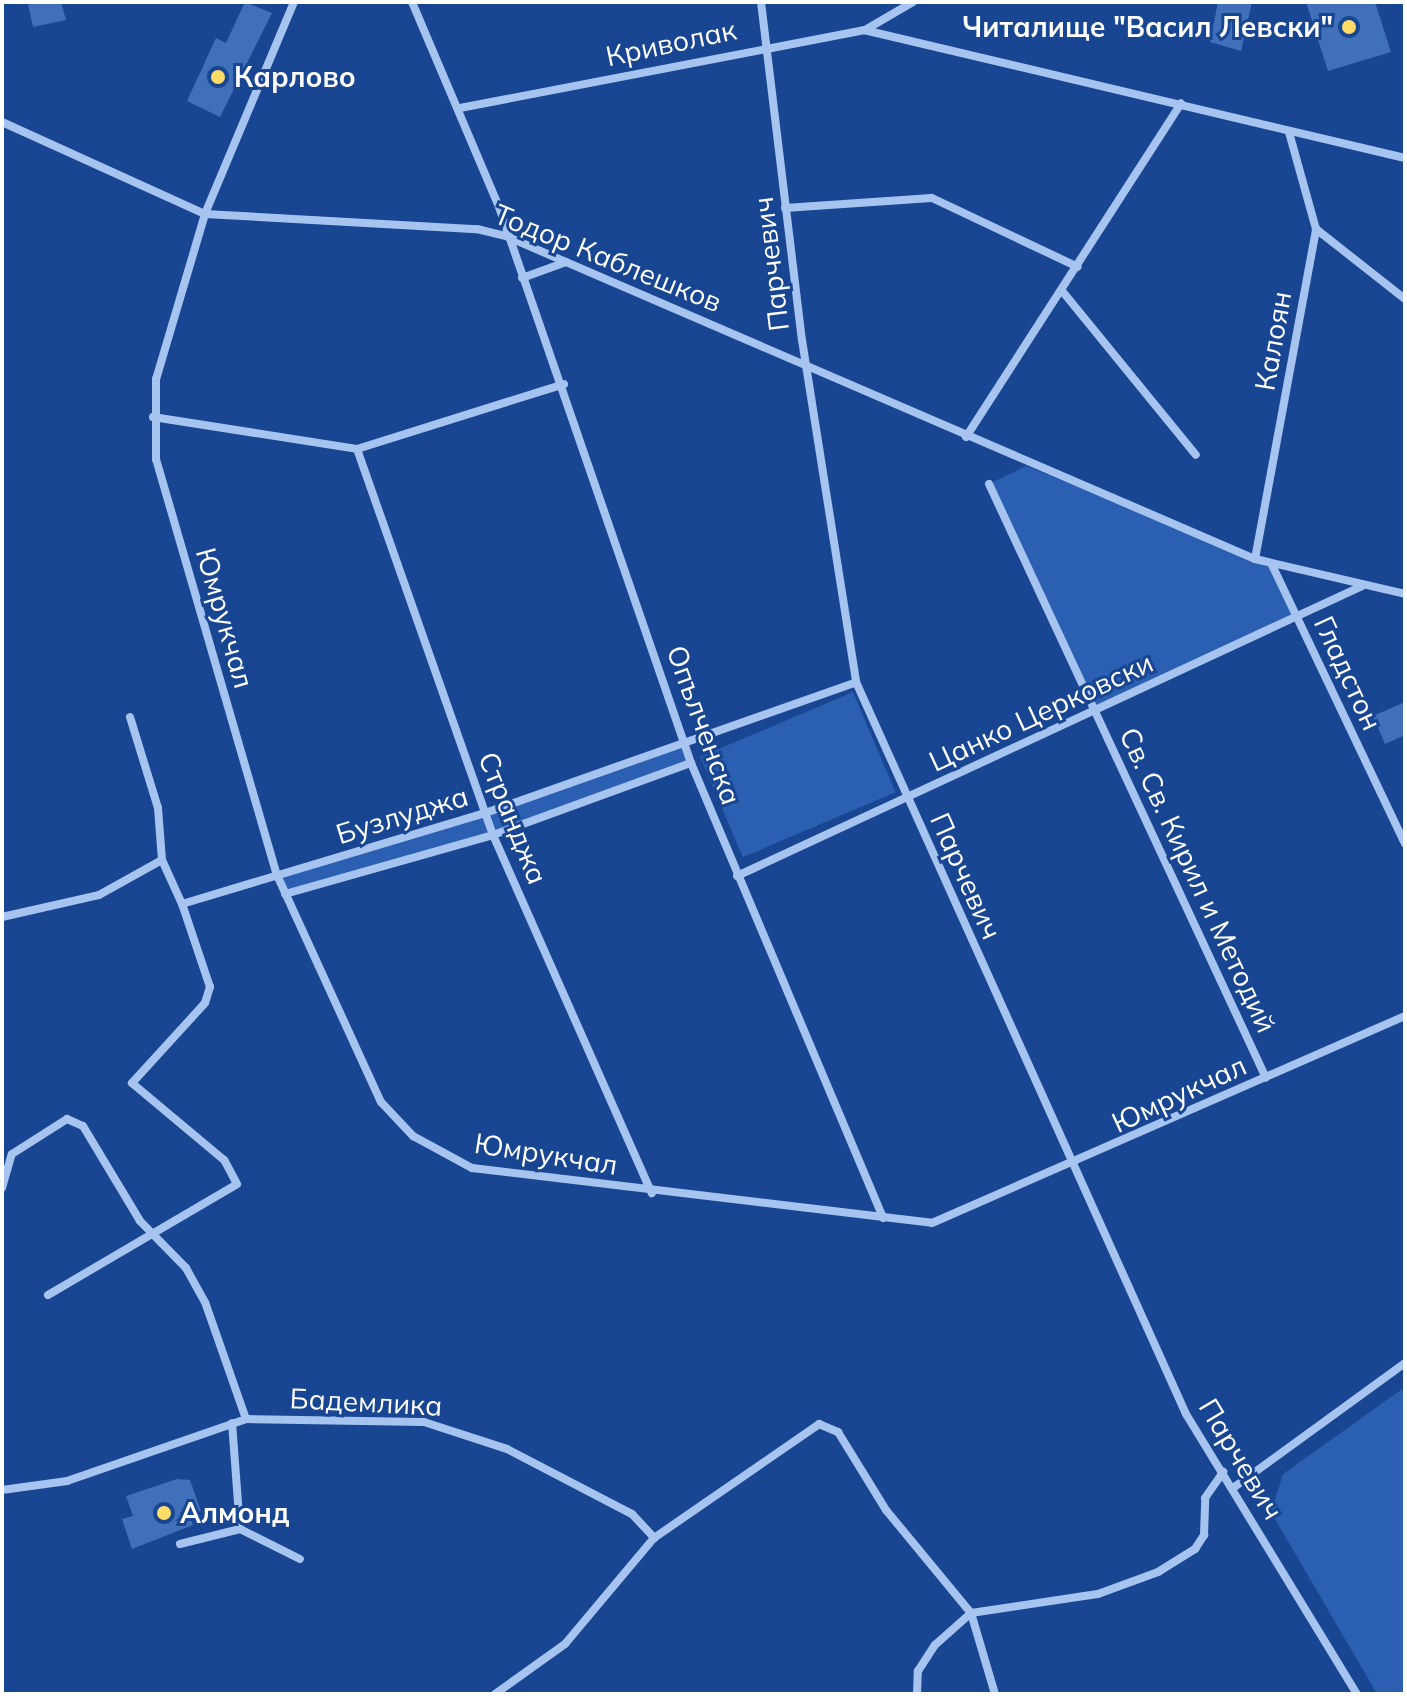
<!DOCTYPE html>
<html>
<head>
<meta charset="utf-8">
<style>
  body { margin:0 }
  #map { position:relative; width:1407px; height:1696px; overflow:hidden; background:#184692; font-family:Mulish,sans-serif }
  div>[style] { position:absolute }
  .green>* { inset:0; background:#2a5fb1; transform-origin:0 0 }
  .building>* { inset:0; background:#4170ba }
  .minor>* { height:8px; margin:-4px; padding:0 4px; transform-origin:4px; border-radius:4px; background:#a7c4f0 }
  .dots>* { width:22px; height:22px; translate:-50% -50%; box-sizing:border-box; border:4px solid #184692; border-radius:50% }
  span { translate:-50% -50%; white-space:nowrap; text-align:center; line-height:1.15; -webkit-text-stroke:6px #184692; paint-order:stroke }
  .poi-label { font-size:28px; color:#fff; font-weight:700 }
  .right { translate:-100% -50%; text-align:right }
  .left { translate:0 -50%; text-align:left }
  .street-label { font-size:28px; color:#fff }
  .frame { position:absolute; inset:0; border:4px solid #fff; pointer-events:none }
</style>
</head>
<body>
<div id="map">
  <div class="green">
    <i style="clip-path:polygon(1026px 466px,1272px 565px,1297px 618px,1096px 711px,989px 484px)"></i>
    <i style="left:853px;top:692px;width:109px;height:166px;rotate:67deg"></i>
    <i style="clip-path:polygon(684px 740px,691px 763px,493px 835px,285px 894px,277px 875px,485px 813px)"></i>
    <i style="clip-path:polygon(1405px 1387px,1405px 1694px,1377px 1694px,1271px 1512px,1283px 1474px)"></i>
  </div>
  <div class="building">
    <i style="clip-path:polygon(61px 2px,66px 20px,33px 27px,28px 4px)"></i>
    <i style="clip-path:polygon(245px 2px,272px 13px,220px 117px,187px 101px,216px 38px,226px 43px)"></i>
    <i style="clip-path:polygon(1218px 2px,1252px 2px,1241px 51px,1210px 42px)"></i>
    <i style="clip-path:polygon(1306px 2px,1375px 2px,1391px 52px,1328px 71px)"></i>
    <i style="clip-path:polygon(1405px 702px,1405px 735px,1385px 744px,1373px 716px)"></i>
    <i style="clip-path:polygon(177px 1479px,190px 1480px,201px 1511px,189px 1515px,193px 1525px,132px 1549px,122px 1519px,133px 1516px,126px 1496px)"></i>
  </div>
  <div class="minor">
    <i style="left:294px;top:2px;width:230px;rotate:112.8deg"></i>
    <i style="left:205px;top:214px;width:172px;rotate:106.5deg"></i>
    <i style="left:156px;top:379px;width:80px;rotate:90deg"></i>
    <i style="left:156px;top:459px;width:433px;rotate:73.8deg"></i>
    <i style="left:277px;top:875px;width:250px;rotate:65.4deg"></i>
    <i style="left:381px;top:1102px;width:47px;rotate:46.7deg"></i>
    <i style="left:413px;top:1136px;width:67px;rotate:28.5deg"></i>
    <i style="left:472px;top:1168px;width:463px;rotate:6.8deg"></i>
    <i style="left:932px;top:1223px;width:516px;rotate:-23.64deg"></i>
    <i style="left:412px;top:2px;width:223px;rotate:67deg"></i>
    <i style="left:499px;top:207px;width:588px;rotate:70.95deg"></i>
    <i style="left:691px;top:763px;width:494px;rotate:67.1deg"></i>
    <i style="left:761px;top:2px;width:340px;rotate:83.1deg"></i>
    <i style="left:802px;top:340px;width:346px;rotate:81deg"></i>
    <i style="left:856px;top:682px;width:803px;rotate:65.73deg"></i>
    <i style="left:1186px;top:1414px;width:328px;rotate:58.6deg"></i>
    <i style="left:865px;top:30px;width:56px;rotate:-30.3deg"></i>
    <i style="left:460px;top:108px;width:411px;rotate:-10.9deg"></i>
    <i style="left:864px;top:30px;width:556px;rotate:13.31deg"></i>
    <i style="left:2px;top:122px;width:223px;rotate:24.4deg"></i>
    <i style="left:205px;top:214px;width:272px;rotate:3.2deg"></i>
    <i style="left:477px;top:229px;width:32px;rotate:14deg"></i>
    <i style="left:508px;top:237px;width:813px;rotate:23.32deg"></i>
    <i style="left:1255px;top:559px;width:154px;rotate:13.1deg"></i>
    <i style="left:785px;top:208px;width:147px;rotate:-3.9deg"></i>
    <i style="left:932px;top:198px;width:161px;rotate:25.3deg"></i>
    <i style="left:1316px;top:229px;width:113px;rotate:38.2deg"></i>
    <i style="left:522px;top:278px;width:47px;rotate:-20deg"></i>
    <i style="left:1063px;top:292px;width:210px;rotate:50.8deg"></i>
    <i style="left:153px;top:417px;width:206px;rotate:8.9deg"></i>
    <i style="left:357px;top:449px;width:217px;rotate:-17.4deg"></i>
    <i style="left:966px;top:437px;width:397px;rotate:-57.2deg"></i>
    <i style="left:357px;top:449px;width:409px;rotate:70.6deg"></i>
    <i style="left:493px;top:835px;width:392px;rotate:66.1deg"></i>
    <i style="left:989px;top:484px;width:655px;rotate:65deg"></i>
    <i style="left:1255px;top:559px;width:336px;rotate:-79.5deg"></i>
    <i style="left:1316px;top:229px;width:101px;rotate:-105.6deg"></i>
    <i style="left:1272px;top:565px;width:309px;rotate:64.5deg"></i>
    <i style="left:130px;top:717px;width:95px;rotate:72.9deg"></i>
    <i style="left:158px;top:808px;width:52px;rotate:85.6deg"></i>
    <i style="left:162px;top:860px;width:48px;rotate:65.6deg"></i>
    <i style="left:737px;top:876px;width:689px;rotate:-24.89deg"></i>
    <i style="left:285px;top:894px;width:216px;rotate:-15.8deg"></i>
    <i style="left:493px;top:835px;width:211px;rotate:-20deg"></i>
    <i style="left:2px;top:917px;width:99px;rotate:-12.8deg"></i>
    <i style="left:99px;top:895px;width:72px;rotate:-29.1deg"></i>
    <i style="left:2px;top:1188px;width:35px;rotate:-74deg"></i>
    <i style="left:12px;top:1154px;width:65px;rotate:-32.5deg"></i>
    <i style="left:67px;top:1119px;width:17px;rotate:24deg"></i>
    <i style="left:83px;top:1126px;width:111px;rotate:59deg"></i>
    <i style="left:140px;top:1221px;width:66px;rotate:45.6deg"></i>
    <i style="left:186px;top:1268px;width:39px;rotate:61deg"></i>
    <i style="left:205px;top:1302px;width:124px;rotate:70.7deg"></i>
    <i style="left:48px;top:1295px;width:219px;rotate:-30.4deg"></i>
    <i style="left:237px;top:1184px;width:27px;rotate:-118deg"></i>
    <i style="left:224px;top:1160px;width:120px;rotate:-140.1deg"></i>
    <i style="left:132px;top:1083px;width:108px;rotate:-47.6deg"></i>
    <i style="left:205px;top:1003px;width:17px;rotate:-73deg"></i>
    <i style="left:210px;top:987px;width:88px;rotate:-108.6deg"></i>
    <i style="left:182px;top:904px;width:316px;rotate:-16.7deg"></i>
    <i style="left:485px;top:813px;width:393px;rotate:-19.4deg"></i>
    <i style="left:1233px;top:1488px;width:213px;rotate:-36deg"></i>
    <i style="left:2px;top:1490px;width:66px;rotate:-7.9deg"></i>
    <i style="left:67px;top:1481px;width:189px;rotate:-19.1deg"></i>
    <i style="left:246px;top:1419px;width:178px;rotate:1deg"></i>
    <i style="left:424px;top:1422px;width:87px;rotate:18deg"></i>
    <i style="left:507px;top:1449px;width:141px;rotate:27.5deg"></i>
    <i style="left:632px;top:1514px;width:33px;rotate:47deg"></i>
    <i style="left:240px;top:1529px;width:67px;rotate:26.6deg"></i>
    <i style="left:180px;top:1544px;width:62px;rotate:-14deg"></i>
    <i style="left:240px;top:1529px;width:106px;rotate:-94.3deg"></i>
    <i style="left:971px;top:1613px;width:84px;rotate:73.5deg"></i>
    <i style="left:495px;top:1694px;width:86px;rotate:-35.5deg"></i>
    <i style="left:565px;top:1644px;width:138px;rotate:-50deg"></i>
    <i style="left:654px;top:1538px;width:201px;rotate:-34.6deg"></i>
    <i style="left:819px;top:1424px;width:21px;rotate:23deg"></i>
    <i style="left:838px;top:1432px;width:92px;rotate:58.4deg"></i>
    <i style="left:886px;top:1510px;width:134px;rotate:50.5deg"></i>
    <i style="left:917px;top:1694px;width:23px;rotate:-88deg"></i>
    <i style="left:918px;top:1671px;width:31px;rotate:-57deg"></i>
    <i style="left:935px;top:1645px;width:48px;rotate:-41.6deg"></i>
    <i style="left:971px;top:1613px;width:128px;rotate:-8.5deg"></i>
    <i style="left:1098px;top:1594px;width:64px;rotate:-20.1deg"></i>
    <i style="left:1158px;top:1572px;width:44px;rotate:-31.9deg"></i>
    <i style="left:1195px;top:1549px;width:17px;rotate:-57deg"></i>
    <i style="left:1204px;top:1535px;width:37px;rotate:-88deg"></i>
    <i style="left:1205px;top:1498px;width:32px;rotate:-55deg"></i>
  </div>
  <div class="dots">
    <i style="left:1349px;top:27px;background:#ffdc66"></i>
    <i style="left:218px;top:77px;background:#ffdc66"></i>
    <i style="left:164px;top:1513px;background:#ffdc66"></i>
  </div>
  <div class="poi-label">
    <span class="right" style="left:1333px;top:27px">Читалище "Васил Левски"</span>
    <span class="left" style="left:234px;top:77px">Карлово</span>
    <span class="left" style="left:180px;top:1513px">Алмонд</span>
  </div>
  <div class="street-label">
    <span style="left:671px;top:43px;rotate:-12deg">Криволак</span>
    <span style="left:608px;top:258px;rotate:22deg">Тодор Каблешков</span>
    <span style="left:771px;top:264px;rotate:-97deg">Парчевич</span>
    <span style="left:1273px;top:341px;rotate:-80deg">Калоян</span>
    <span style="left:225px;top:618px;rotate:74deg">Юмрукчал</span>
    <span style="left:1348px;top:673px;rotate:65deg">Гладстон</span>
    <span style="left:1041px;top:712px;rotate:-25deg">Цанко Церковски</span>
    <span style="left:704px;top:725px;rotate:70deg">Опълченска</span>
    <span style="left:402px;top:815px;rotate:-17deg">Бузлуджа</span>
    <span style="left:513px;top:818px;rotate:68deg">Странджа</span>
    <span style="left:966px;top:876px;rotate:66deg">Парчевич</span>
    <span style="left:1198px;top:880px;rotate:65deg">Св. Св. Кирил и Методий</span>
    <span style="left:1179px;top:1094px;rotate:-25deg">Юмрукчал</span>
    <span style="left:546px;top:1154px;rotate:9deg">Юмрукчал</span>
    <span style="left:366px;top:1402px;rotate:3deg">Бадемлика</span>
    <span style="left:1241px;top:1459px;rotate:59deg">Парчевич</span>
  </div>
  <div class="frame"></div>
</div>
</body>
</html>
